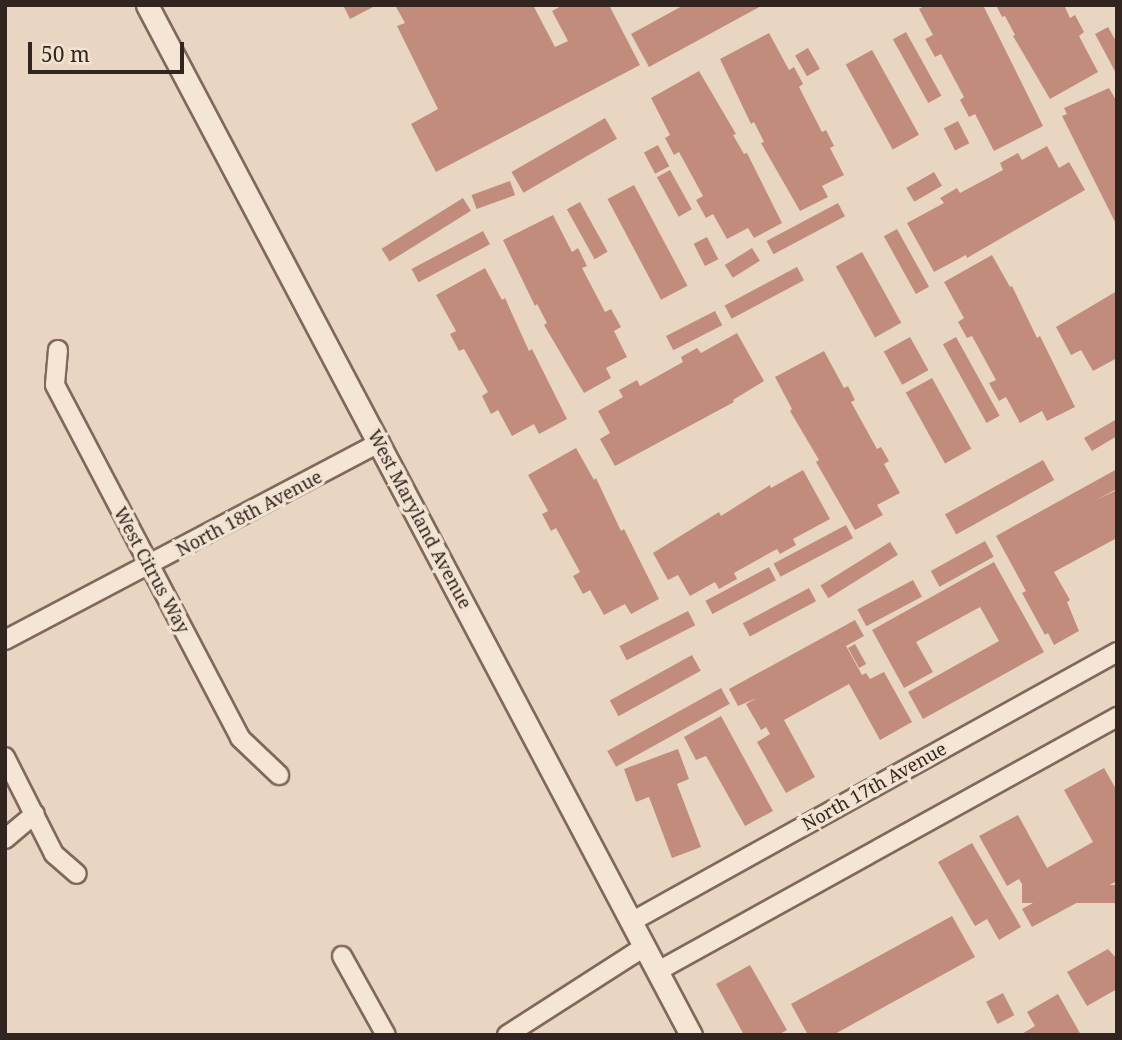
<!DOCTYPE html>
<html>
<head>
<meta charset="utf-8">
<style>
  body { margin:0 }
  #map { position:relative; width:1122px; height:1040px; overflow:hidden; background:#e8d6c3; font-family:"Noto Serif",serif }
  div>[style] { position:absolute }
  .building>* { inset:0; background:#c28c7d; transform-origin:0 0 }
  .roads { filter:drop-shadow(2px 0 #80685c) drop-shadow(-2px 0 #80685c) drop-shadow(0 2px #80685c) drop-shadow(0 -2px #80685c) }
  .minor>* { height:18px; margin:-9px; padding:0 9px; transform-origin:9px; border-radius:9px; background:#f4e5d5 }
  .tertiary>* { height:21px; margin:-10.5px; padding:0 10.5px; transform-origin:10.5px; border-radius:10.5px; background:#f4e5d5 }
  span { translate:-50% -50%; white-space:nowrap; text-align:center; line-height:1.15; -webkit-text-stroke:7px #f1e2d2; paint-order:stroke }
  .street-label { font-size:18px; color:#32241e }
  .frame { position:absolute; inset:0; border:7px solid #32241e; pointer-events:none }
  .scale { position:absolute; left:28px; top:42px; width:156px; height:32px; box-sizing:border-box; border:4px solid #32241e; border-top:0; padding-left:9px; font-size:21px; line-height:24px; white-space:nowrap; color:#32241e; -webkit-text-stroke:5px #f1e2d2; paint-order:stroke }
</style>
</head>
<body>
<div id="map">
  <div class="building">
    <i style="clip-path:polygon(343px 5px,377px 5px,350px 19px)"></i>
    <i style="clip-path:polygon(395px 5px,533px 5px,555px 47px,568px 41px,552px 11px,563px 5px,609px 5px,640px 65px,436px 172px,411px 124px,438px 109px,397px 26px,405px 23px)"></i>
    <i style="clip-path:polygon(684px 5px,763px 5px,649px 67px,631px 34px)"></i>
    <i style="clip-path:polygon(926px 5px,983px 5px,1043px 126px,994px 151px,975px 114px,969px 117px,960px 100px,964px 97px,941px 54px,935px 57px,925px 39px,933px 35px,919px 9px)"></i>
    <i style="clip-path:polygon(996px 5px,1064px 5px,1070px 18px,1075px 15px,1084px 32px,1079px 36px,1098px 72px,1050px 99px,1013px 36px,1015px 35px,1005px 16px,1002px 17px)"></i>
    <i style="clip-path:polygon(1108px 27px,1117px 43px,1117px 75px,1095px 34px)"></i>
    <i style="left:906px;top:32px;width:73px;height:15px;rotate:61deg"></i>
    <i style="clip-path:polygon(769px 33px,789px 70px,794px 67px,803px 84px,799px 87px,822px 132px,826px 130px,834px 146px,830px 148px,844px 175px,822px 186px,828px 197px,800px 211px,761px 143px,764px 142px,754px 122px,751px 124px,720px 59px)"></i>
    <i style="left:808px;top:48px;width:24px;height:15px;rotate:60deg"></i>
    <i style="left:872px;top:50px;width:97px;height:30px;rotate:61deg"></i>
    <i style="clip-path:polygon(699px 71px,736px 134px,733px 135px,744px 154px,747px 153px,782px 223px,754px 238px,748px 228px,727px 239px,713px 214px,706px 218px,696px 200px,703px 196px,679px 152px,674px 155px,665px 138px,670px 135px,651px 98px)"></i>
    <i style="clip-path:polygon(1109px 88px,1117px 102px,1117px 226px,1062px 116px,1067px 114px,1064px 108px)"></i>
    <i style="left:605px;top:118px;width:24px;height:108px;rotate:60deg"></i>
    <i style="left:958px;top:121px;width:25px;height:16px;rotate:63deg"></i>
    <i style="left:658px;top:145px;width:24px;height:16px;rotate:62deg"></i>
    <i style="clip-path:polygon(1047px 146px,1059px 168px,1069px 162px,1085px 190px,967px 258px,966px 255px,934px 272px,907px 223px,944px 203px,940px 198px,957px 188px,960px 193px,1003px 170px,1000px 163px,1018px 153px,1022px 160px)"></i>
    <i style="left:670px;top:170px;width:45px;height:15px;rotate:61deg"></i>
    <i style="left:934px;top:172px;width:16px;height:32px;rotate:60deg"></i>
    <i style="left:510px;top:181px;width:15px;height:41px;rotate:70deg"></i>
    <i style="left:634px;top:185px;width:114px;height:30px;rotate:62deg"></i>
    <i style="left:463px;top:198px;width:15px;height:96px;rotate:58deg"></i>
    <i style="left:580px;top:202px;width:57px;height:15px;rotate:61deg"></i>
    <i style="left:838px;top:203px;width:15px;height:81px;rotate:62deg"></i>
    <i style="clip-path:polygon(553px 215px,572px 252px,578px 248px,587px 266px,582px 268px,605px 312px,611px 309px,621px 327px,614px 331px,627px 357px,606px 368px,611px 378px,584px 393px,544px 325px,547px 323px,537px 304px,535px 306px,503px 240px)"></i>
    <i style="left:897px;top:229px;width:66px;height:15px;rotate:61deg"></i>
    <i style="left:483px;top:231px;width:15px;height:81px;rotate:62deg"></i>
    <i style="left:707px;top:237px;width:25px;height:15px;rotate:63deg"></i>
    <i style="left:752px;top:248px;width:15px;height:32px;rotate:58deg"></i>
    <i style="left:862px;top:252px;width:81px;height:30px;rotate:61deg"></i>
    <i style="clip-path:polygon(992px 255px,1010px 287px,1012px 286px,1037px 338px,1040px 336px,1075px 407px,1047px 421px,1042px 411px,1020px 423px,1006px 397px,999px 401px,989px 383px,996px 380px,972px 336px,967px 338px,958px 322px,964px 318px,944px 282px)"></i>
    <i style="left:797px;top:267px;width:15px;height:82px;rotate:62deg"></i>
    <i style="clip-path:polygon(485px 268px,502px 300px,505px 298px,529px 351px,532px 349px,567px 419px,539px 434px,534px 424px,512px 436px,498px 410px,491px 414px,482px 396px,488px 392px,464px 349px,459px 351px,450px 334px,456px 331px,436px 295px)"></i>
    <i style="clip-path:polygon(1117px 291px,1117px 358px,1093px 371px,1081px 350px,1071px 355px,1056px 327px)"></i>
    <i style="left:715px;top:311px;width:16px;height:55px;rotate:63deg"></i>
    <i style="clip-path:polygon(737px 333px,764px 381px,733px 400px,734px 402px,615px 466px,600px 439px,610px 433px,598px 411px,623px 397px,619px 390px,637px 380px,640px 386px,683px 362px,681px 357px,697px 348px,701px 353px)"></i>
    <i style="left:910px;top:337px;width:38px;height:30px;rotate:61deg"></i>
    <i style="left:956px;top:337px;width:90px;height:15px;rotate:61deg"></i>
    <i style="clip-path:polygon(824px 351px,844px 388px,848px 386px,855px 400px,851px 402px,877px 449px,881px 447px,889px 461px,884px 464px,900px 493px,877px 505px,883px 515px,855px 530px,816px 462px,819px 460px,790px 411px,792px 409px,775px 377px)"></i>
    <i style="left:932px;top:378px;width:81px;height:30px;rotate:61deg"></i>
    <i style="clip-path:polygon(1117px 419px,1117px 436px,1092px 451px,1084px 438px)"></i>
    <i style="clip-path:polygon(576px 448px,594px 480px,596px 478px,621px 531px,624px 529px,659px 599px,631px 614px,625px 604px,604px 615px,590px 590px,583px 594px,573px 576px,580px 572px,556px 528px,551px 531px,542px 514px,548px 511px,528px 475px)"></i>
    <i style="left:1043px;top:460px;width:23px;height:112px;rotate:61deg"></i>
    <i style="clip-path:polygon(1117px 469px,1117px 489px,1094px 501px,1117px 490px,1117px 542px,1115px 539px,1054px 572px,1070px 600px,1067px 602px,1079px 631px,1054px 645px,1048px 633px,1045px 635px,1022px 593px,1026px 591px,996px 536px)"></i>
    <i style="clip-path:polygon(803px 470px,830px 519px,793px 539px,796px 545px,780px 554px,777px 549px,734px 573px,737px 579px,719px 589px,715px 582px,690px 596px,678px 575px,668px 580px,653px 553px,719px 512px,721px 516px,770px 485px,771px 488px)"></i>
    <i style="left:846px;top:525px;width:15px;height:82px;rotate:62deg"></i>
    <i style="left:985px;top:541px;width:18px;height:62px;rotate:61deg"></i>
    <i style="left:890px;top:542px;width:15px;height:82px;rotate:58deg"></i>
    <i style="clip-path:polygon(994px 562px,1044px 652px,923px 719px,908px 692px,999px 641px,980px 607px,916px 642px,933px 672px,904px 688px,872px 630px)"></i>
    <i style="left:769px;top:567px;width:15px;height:72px;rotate:62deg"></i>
    <i style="left:913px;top:580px;width:19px;height:63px;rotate:62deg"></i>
    <i style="left:809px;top:588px;width:15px;height:75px;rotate:62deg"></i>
    <i style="left:688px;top:611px;width:16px;height:77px;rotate:63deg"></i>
    <i style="clip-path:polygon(855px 620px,864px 636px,846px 646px,862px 675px,866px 673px,870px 679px,884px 672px,912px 722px,880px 740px,849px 684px,784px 720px,815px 777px,786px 793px,757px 742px,770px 734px,766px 727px,761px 730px,746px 704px,757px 698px,738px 706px,729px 689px)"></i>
    <i style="left:855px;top:644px;width:23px;height:8px;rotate:61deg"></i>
    <i style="left:692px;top:655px;width:18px;height:94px;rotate:61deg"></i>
    <i style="left:721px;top:688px;width:18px;height:130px;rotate:61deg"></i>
    <i style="clip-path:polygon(721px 716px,773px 811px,745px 826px,706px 756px,696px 760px,684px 737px)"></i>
    <i style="clip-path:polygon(678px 749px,689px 779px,677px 784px,701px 847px,672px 858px,649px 797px,636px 802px,624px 769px)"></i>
    <i style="clip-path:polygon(1104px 768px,1117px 791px,1117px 881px,1032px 927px,1022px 909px,1033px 903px,1019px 879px,1007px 886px,979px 836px,1018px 815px,1047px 868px,1093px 842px,1064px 790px)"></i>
    <i style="clip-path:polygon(972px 843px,1021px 927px,999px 940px,987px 919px,975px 926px,938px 862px)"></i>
    <i style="left:1117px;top:885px;width:18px;height:95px;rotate:90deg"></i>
    <i style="clip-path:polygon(952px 916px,975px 957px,833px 1035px,808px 1035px,791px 1004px)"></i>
    <i style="clip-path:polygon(1108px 949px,1117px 959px,1117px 989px,1087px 1006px,1067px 972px)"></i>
    <i style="clip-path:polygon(750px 965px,787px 1030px,778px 1035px,744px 1035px,716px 984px)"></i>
    <i style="left:1003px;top:993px;width:25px;height:19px;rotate:63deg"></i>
    <i style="clip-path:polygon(1058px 994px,1081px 1035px,1020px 1035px,1035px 1026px,1027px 1012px)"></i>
  </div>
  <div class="roads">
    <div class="minor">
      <i style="left:58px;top:350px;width:35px;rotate:95deg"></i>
      <i style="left:55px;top:385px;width:399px;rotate:62.3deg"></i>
      <i style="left:240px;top:738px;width:54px;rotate:43.5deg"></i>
      <i style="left:5px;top:640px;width:424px;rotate:-27.8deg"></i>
      <i style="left:5px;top:757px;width:109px;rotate:63.2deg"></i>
      <i style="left:54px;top:854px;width:30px;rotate:41deg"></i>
      <i style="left:5px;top:839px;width:39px;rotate:-40deg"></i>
      <i style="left:631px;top:922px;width:556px;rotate:-29.05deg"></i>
      <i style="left:342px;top:956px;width:90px;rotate:60.9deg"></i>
      <i style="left:658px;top:971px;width:525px;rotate:-28.96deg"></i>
      <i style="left:507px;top:1035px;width:163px;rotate:-32.7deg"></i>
    </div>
    <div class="tertiary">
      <i style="left:147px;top:5px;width:1165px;rotate:62.16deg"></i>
    </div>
  </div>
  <div class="street-label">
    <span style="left:249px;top:513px;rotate:-28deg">North 18th Avenue</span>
    <span style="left:420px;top:519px;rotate:62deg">West Maryland Avenue</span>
    <span style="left:152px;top:570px;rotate:62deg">West Citrus Way</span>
    <span style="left:874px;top:786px;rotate:-29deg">North 17th Avenue</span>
  </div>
  <div class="frame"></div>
  <div class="scale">50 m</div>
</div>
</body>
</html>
